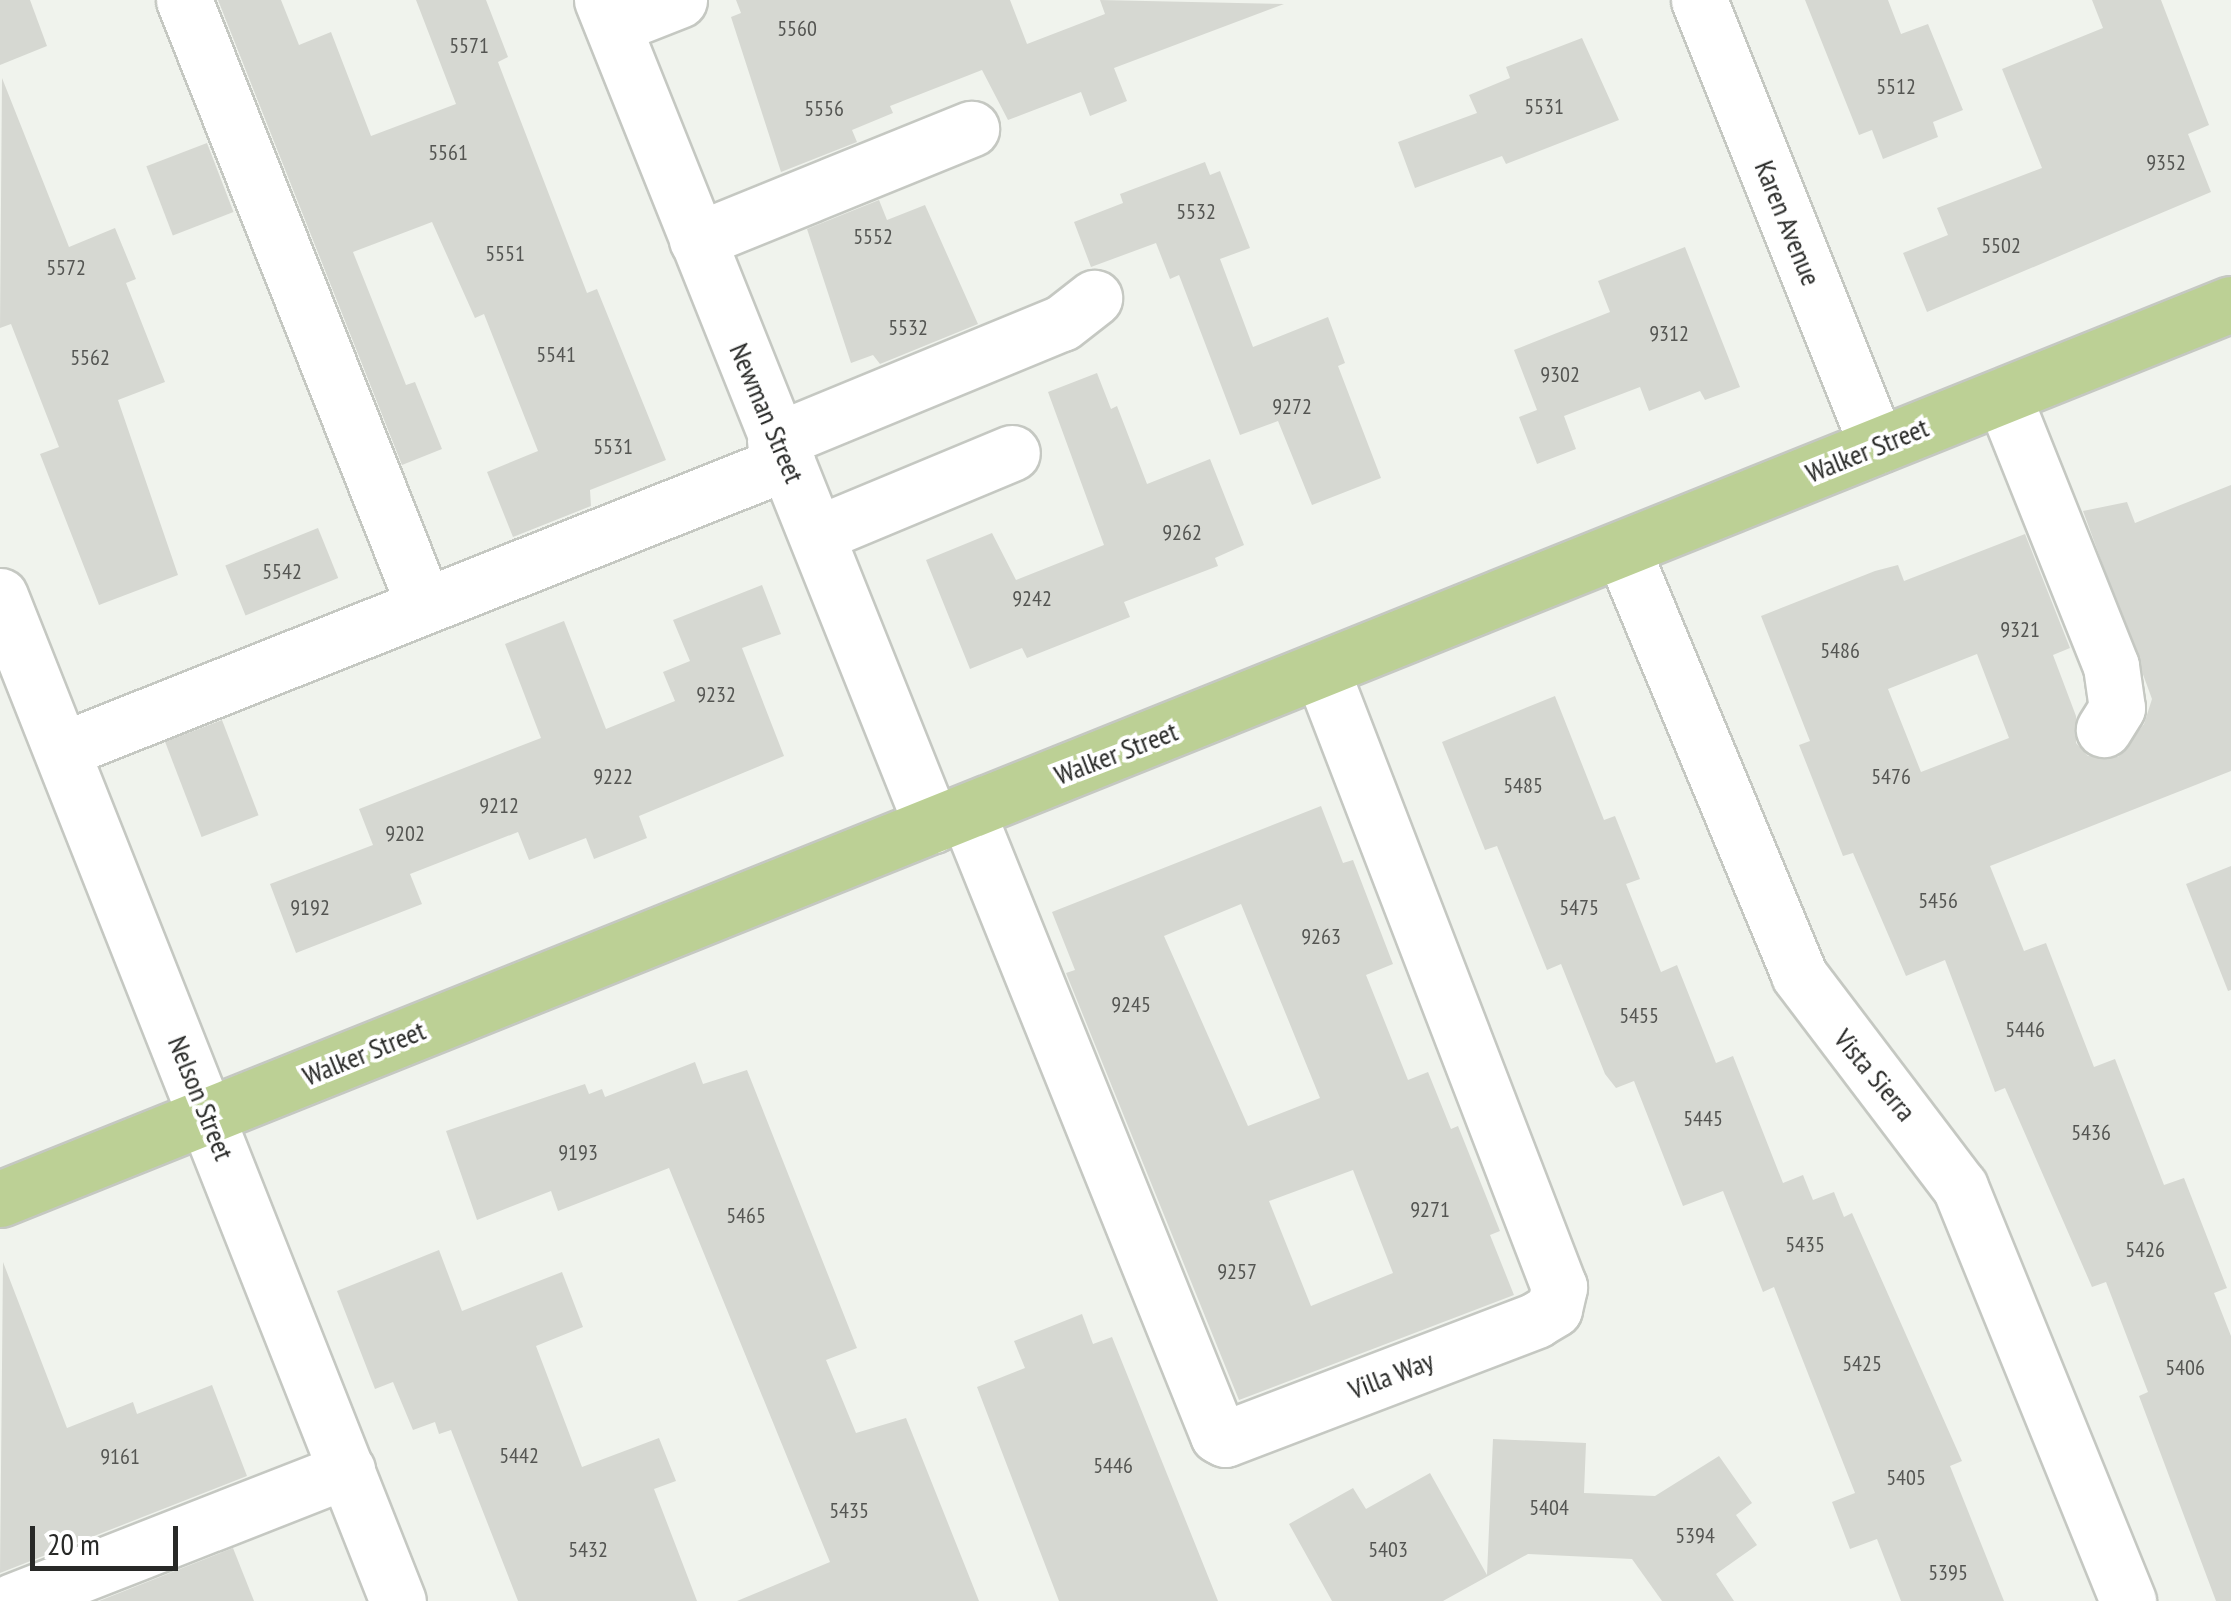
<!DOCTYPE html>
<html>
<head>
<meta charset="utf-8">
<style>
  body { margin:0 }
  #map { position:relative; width:2231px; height:1601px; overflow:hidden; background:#f0f3ed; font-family:"PT Sans Narrow",sans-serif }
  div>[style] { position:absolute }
  .building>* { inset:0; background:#d6d8d2; transform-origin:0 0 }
  .roads { filter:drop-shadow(2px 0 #c5c8c2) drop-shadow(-2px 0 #c5c8c2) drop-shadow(0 2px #c5c8c2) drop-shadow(0 -2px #c5c8c2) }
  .minor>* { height:55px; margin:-27.5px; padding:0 27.5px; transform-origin:27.5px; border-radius:27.5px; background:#fff }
  .major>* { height:55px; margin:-27.5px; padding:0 27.5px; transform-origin:27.5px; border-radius:27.5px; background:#bcd095 }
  span { translate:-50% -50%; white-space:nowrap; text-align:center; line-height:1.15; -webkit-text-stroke:8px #fff; paint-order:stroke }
  .number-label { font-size:22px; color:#545552 }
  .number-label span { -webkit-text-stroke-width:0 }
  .street-label { font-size:28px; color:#282927 }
  .scale { position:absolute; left:30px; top:1526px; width:148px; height:45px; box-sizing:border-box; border:5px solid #282927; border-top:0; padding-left:12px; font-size:30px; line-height:35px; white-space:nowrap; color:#282927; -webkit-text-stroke:8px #fff; paint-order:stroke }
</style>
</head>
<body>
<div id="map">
  <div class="building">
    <i style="clip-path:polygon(0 0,30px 0,47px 46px,0 65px)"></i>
    <i style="clip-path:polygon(218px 0,281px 0,299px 45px,331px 32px,371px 136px,456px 104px,416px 0,486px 0,508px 57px,498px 62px,587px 293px,597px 289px,666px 460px,590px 490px,591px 506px,513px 537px,487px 472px,538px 451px,484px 314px,475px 318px,432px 222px,353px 252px,406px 385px,415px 382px,442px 449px,402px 465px)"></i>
    <i style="clip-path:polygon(736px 0,1010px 0,1027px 44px,1105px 14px,1100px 0,1284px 4px,1114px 68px,1127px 101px,1090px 116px,1081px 92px,1008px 120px,982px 70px,890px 106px,893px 113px,852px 130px,857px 142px,781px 172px,731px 17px,741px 13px)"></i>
    <i style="clip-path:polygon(1805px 0,1888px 0,1901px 34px,1928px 24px,1963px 110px,1933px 122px,1938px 137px,1883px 159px,1872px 130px,1859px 135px)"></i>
    <i style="clip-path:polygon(2092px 0,2161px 0,2209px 125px,2188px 134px,2211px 192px,1927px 312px,1903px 253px,1948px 235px,1937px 208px,2042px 168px,2002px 69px,2103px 28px)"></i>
    <i style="clip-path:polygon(1582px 38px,1619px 120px,1506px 164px,1502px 156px,1415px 188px,1398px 142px,1477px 113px,1469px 95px,1510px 78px,1506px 67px)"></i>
    <i style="clip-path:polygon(2px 78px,69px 247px,115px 228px,136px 279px,126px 283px,165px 382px,118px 400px,178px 575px,99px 605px,40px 454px,59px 447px,11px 324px,0 328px)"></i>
    <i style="left:207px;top:143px;width:74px;height:65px;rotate:69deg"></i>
    <i style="clip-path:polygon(1205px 162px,1210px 175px,1220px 171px,1250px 248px,1220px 259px,1253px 347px,1328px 317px,1345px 363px,1338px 366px,1381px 478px,1312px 505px,1278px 421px,1240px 435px,1179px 275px,1170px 279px,1156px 243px,1091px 267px,1074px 222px,1123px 203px,1120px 194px)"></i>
    <i style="clip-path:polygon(879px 200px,887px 220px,925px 205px,978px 324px,880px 364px,873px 355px,851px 363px,807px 229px)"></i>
    <i style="clip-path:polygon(1685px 247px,1740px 387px,1705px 400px,1700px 391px,1649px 411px,1640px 387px,1564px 416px,1576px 449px,1537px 464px,1519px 417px,1537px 410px,1514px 350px,1610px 312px,1598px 281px)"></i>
    <i style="clip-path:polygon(1097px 373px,1111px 409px,1117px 406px,1147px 484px,1210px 459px,1244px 545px,1215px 558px,1218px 566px,1124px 602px,1130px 617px,1027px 658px,1022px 648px,970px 669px,926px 560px,992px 533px,1016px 580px,1104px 545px,1048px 392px)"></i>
    <i style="clip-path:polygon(evenodd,2231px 485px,2231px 771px,1990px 866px,2024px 951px,2046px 943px,2094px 1067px,2115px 1059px,2164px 1185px,2184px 1178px,2227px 1288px,2214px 1293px,2231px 1336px,2231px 1601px,2216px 1601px,2139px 1396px,2148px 1392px,2106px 1282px,2092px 1287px,2005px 1088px,1995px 1092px,1945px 960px,1906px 976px,1853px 853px,1843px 856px,1799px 745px,1810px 741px,1761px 616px,1875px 571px,1898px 565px,1904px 581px,2025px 534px,2070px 648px,2053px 655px,2076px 716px,2076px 743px,2088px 756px,2118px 757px,2144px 724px,2152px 699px,2083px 511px,2127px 502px,2135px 523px,2231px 485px,1977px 654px,2009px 738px,1921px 772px,1888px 689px,1977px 654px)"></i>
    <i style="left:318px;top:528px;width:54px;height:100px;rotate:68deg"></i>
    <i style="clip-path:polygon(762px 585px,781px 634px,742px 648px,784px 756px,639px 816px,647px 838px,594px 859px,586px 838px,529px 860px,518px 832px,410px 874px,422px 904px,296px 953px,270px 884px,373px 845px,359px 809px,541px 738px,505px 644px,564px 621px,606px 729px,675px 701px,663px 672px,690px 661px,673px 620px)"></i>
    <i style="clip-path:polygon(1555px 696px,1604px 820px,1615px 816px,1640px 879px,1626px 884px,1661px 972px,1677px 965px,1716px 1063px,1733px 1056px,1783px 1183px,1803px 1175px,1813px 1200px,1834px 1192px,1844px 1217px,1852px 1213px,1962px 1461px,1950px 1466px,2004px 1601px,1901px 1601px,1877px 1539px,1850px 1549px,1832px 1502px,1855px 1493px,1774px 1287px,1763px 1292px,1723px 1191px,1683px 1206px,1634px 1081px,1616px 1088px,1605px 1074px,1561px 964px,1547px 970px,1497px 846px,1485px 850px,1442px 742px)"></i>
    <i style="left:222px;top:720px;width:102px;height:61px;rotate:69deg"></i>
    <i style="clip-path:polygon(evenodd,1321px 806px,1343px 863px,1353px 860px,1393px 964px,1366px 975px,1408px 1080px,1428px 1072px,1451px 1129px,1458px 1126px,1500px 1231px,1490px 1235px,1514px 1295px,1239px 1400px,1066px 973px,1075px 970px,1052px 912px,1321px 806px,1241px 904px,1320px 1098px,1248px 1126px,1164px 936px,1241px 904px,1321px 806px,1353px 1170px,1393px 1273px,1311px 1306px,1269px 1201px,1353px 1170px)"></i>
    <i style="clip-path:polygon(2231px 866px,2231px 990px,2228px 991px,2186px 884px)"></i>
    <i style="clip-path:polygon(695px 1062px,703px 1084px,747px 1070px,857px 1348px,826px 1360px,856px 1433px,906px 1418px,979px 1601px,737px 1601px,830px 1562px,669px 1168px,558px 1211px,551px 1191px,477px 1220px,446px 1131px,585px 1084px,589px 1094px,602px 1089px,605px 1097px)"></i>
    <i style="clip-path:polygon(439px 1250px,462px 1311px,562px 1272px,583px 1327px,536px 1346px,582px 1467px,659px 1438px,676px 1481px,654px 1489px,697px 1601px,518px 1601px,451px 1430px,439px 1434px,435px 1422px,413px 1430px,393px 1382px,375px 1389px,337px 1291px)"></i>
    <i style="clip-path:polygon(3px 1262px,67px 1428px,133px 1402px,137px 1414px,212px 1385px,247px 1476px,0 1573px)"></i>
    <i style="clip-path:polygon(1082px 1314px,1093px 1344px,1112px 1337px,1218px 1601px,1059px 1601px,977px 1387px,1025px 1368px,1014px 1341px)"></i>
    <i style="clip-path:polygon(1493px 1439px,1586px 1443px,1584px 1493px,1655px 1496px,1719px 1456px,1752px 1503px,1736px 1515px,1757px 1545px,1716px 1574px,1734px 1601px,1662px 1601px,1632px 1559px,1528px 1554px,1443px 1601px,1332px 1601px,1289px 1524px,1353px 1488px,1366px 1509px,1430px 1473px,1487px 1575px)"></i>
    <i style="clip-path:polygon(233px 1548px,254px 1601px,99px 1601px)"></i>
  </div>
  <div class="roads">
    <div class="minor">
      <i style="left:184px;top:0;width:651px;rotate:68.36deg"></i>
      <i style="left:602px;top:0;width:889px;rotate:68.2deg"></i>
      <i style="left:1699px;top:0;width:480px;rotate:68.2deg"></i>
      <i style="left:613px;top:26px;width:71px;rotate:-21.5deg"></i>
      <i style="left:697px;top:240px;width:296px;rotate:-22.1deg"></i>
      <i style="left:2003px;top:396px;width:291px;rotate:68.2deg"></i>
      <i style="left:2111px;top:666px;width:42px;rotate:81.9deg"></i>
      <i style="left:2117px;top:708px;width:25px;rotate:122deg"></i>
      <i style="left:775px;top:441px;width:310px;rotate:-22.4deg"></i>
      <i style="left:1062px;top:323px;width:41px;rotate:-38deg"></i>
      <i style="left:817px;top:534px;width:211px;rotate:-22.6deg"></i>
      <i style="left:1622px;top:549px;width:461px;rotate:67.4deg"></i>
      <i style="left:1799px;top:975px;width:266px;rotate:52.8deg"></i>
      <i style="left:1960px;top:1187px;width:447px;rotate:67.9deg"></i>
      <i style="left:0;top:596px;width:1081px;rotate:68.4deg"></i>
      <i style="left:62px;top:750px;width:780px;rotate:-21.67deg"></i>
      <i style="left:967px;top:812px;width:672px;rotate:68.06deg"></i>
      <i style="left:1218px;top:1435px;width:8px;rotate:30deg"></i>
      <i style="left:1225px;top:1439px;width:333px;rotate:-20.9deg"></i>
      <i style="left:1536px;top:1320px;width:21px;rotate:-31deg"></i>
      <i style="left:1554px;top:1309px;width:23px;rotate:-77deg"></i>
      <i style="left:1559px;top:1287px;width:659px;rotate:-111.07deg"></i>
      <i style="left:13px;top:1601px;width:359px;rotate:-21.4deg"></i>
    </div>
    <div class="major">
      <i style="left:0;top:1199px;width:2404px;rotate:-21.86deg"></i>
    </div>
  </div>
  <div class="number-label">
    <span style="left:797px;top:29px">5560</span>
    <span style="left:469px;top:46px">5571</span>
    <span style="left:1896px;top:87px">5512</span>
    <span style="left:1544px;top:107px">5531</span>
    <span style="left:824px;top:109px">5556</span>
    <span style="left:448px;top:153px">5561</span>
    <span style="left:2166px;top:163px">9352</span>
    <span style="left:1196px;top:212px">5532</span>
    <span style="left:873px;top:237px">5552</span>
    <span style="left:2001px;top:246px">5502</span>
    <span style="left:505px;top:254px">5551</span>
    <span style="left:66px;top:268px">5572</span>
    <span style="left:908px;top:328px">5532</span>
    <span style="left:1669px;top:334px">9312</span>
    <span style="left:556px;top:355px">5541</span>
    <span style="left:90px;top:358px">5562</span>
    <span style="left:1560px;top:375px">9302</span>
    <span style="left:1292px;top:407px">9272</span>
    <span style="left:613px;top:447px">5531</span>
    <span style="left:1182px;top:533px">9262</span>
    <span style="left:282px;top:572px">5542</span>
    <span style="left:1032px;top:599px">9242</span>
    <span style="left:2020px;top:630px">9321</span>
    <span style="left:1840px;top:651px">5486</span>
    <span style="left:716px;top:695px">9232</span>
    <span style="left:613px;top:777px">9222</span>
    <span style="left:1891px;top:777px">5476</span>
    <span style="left:1523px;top:786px">5485</span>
    <span style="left:499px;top:806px">9212</span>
    <span style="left:405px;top:834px">9202</span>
    <span style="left:1938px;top:901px">5456</span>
    <span style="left:310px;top:908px">9192</span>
    <span style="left:1579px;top:908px">5475</span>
    <span style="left:1321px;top:937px">9263</span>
    <span style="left:1131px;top:1005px">9245</span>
    <span style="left:1639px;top:1016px">5455</span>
    <span style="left:2025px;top:1030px">5446</span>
    <span style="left:1703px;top:1119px">5445</span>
    <span style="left:2091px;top:1133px">5436</span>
    <span style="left:578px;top:1153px">9193</span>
    <span style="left:1430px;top:1210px">9271</span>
    <span style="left:746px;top:1216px">5465</span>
    <span style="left:1805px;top:1245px">5435</span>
    <span style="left:2145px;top:1250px">5426</span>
    <span style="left:1237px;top:1272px">9257</span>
    <span style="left:1862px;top:1364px">5425</span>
    <span style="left:2185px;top:1368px">5406</span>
    <span style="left:519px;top:1456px">5442</span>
    <span style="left:120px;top:1457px">9161</span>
    <span style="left:1113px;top:1466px">5446</span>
    <span style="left:1906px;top:1478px">5405</span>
    <span style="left:1549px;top:1508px">5404</span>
    <span style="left:849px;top:1511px">5435</span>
    <span style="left:1695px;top:1536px">5394</span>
    <span style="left:588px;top:1550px">5432</span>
    <span style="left:1388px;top:1550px">5403</span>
    <span style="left:1948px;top:1573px">5395</span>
  </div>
  <div class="street-label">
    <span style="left:1788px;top:223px;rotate:68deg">Karen Avenue</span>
    <span style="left:767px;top:413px;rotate:67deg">Newman Street</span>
    <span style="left:1867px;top:450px;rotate:-22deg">Walker Street</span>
    <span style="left:1116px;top:753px;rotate:-21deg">Walker Street</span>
    <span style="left:364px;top:1053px;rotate:-22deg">Walker Street</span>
    <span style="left:1875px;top:1075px;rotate:50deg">Vista Sierra</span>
    <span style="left:201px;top:1098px;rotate:68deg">Nelson Street</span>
    <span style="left:1391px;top:1375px;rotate:-21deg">Villa Way</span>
  </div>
  <div class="scale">20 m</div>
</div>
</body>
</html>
